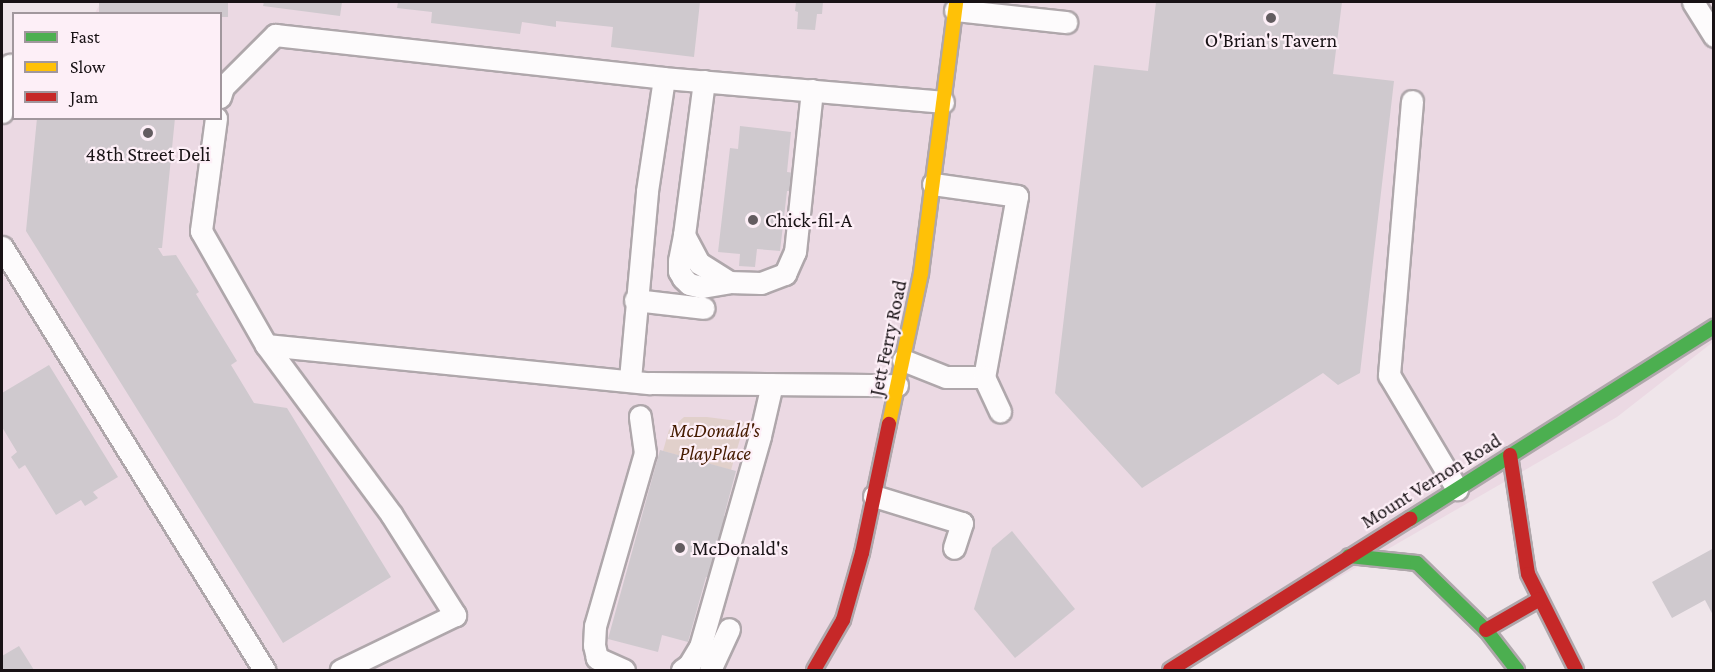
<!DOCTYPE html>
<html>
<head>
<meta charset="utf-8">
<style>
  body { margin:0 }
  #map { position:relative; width:1715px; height:672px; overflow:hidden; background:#efe5ea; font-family:"Crimson Pro",serif }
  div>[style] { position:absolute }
  .built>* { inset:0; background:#ebd9e3 }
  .green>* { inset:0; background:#e1d0cb }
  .building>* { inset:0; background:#cfc9ce; transform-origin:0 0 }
  .roads { filter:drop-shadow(2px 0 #afa7ab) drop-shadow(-2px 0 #afa7ab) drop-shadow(0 2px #afa7ab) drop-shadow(0 -2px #afa7ab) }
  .lane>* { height:21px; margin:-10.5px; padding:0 10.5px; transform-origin:10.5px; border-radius:10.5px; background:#fdfbfc }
  .fast>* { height:14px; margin:-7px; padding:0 7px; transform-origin:7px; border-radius:7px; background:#4caf50 }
  .slow>* { height:14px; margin:-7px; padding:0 7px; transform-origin:7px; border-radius:7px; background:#ffc107 }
  .jam>* { height:14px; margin:-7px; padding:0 7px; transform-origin:7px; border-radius:7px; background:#c62828 }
  .dots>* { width:16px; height:16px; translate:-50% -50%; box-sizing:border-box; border:3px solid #fdeff7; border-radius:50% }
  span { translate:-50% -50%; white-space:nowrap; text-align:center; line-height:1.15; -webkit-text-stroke:4.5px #fdeff7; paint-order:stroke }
  .poi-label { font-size:20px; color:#181215 }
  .left { translate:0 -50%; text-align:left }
  .street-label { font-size:20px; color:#181215 }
  .park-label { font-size:20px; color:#451b00; font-style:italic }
  .frame { position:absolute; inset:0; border:3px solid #181215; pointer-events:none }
  .legend { position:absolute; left:12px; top:12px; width:210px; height:108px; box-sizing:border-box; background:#fdeff7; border:2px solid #a1979d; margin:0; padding:8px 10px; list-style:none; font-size:18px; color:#181215 }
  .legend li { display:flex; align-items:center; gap:12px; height:30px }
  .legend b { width:30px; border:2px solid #a1979d }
</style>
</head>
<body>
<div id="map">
  <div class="built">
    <i style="clip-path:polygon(101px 2px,1713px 2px,1713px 342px,1617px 417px,1178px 670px,2px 670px,2px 111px,13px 110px,14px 118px,220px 118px,220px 14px,95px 13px)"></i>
  </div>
  <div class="green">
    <i style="clip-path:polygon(684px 417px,707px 417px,745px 422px,731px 470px,663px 451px,669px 430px)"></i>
  </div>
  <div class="building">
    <i style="left:99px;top:2px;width:129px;height:15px"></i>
    <i style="clip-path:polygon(264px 2px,342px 2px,340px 16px,263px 6px)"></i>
    <i style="clip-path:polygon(398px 2px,700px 2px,694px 57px,611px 47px,613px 27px,556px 21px,556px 27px,522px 22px,520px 34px,431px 23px,432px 12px,397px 8px)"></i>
    <i style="clip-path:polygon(796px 2px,823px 2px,822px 14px,817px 14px,815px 30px,797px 29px,798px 12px,795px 11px)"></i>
    <i style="clip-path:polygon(1156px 2px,1342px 2px,1333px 74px,1394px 81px,1360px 373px,1338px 385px,1323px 373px,1142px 488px,1055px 393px,1094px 65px,1148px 71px)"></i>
    <i style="clip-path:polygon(37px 118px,175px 118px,162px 248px,158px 248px,163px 256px,176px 255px,199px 292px,196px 294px,237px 361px,231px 365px,254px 403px,287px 408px,391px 577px,283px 643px,26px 231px)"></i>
    <i style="clip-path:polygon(740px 126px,791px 132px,787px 172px,794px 173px,792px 191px,787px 191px,780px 251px,757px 249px,755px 267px,739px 266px,740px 254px,718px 252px,730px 148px,738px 149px)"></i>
    <i style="clip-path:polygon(49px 365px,118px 477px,93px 492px,98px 498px,85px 506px,81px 500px,56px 515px,25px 465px,19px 469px,11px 457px,17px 452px,2px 427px,2px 393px)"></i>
    <i style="clip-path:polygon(660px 450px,736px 471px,724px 516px,734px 519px,717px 580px,706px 577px,688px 642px,662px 635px,658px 652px,608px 639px)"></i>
    <i style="clip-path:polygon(1012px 531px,1075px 609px,1015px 658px,974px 609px,992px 548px)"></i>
    <i style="clip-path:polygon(1714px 548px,1714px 617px,1705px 600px,1672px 618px,1652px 582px)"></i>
    <i style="clip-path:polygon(19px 646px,34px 670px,2px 670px,2px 656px)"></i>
  </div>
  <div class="roads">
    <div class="lane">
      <i style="left:1693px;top:2px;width:40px;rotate:58deg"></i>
      <i style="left:955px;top:10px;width:112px;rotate:6.2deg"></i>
      <i style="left:704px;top:81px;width:155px;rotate:97.4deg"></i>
      <i style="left:684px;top:235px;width:32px;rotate:62deg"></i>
      <i style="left:699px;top:263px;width:36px;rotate:32deg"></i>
      <i style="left:729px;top:282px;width:32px;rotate:2deg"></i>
      <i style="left:761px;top:283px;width:26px;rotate:-21deg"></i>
      <i style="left:785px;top:274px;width:24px;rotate:-66deg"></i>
      <i style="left:795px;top:252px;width:163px;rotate:-84deg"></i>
      <i style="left:220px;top:97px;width:10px;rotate:-73deg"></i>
      <i style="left:223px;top:87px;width:74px;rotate:-45deg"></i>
      <i style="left:275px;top:35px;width:391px;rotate:6.3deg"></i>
      <i style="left:664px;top:78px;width:280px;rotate:4.9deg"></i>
      <i style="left:1412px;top:101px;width:275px;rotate:94.8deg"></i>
      <i style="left:1389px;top:375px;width:133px;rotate:59.2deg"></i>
      <i style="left:2px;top:112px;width:48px;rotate:-80.3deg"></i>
      <i style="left:216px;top:118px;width:114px;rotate:97.6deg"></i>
      <i style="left:201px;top:231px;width:131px;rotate:60.3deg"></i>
      <i style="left:266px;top:345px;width:210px;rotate:53.5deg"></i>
      <i style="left:391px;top:514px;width:120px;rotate:57.6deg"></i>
      <i style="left:455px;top:615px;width:127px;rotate:154.2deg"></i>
      <i style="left:933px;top:184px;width:85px;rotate:8.1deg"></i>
      <i style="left:1017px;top:196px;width:184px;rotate:100.3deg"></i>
      <i style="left:684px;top:235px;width:25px;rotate:101deg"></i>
      <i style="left:679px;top:260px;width:11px;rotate:90deg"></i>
      <i style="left:679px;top:271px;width:8px;rotate:60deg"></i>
      <i style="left:683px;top:278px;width:8px;rotate:45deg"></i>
      <i style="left:689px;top:284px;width:13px;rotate:13deg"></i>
      <i style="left:702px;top:287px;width:27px;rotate:-10deg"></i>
      <i style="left:2px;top:247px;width:498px;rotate:58.2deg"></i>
      <i style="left:635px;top:300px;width:69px;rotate:6.6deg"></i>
      <i style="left:266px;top:345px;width:386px;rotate:5.7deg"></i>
      <i style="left:650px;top:383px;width:247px;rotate:0.5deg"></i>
      <i style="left:903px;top:360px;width:46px;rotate:21.6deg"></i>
      <i style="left:946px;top:377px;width:38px"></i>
      <i style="left:984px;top:377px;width:38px;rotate:65deg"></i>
      <i style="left:630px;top:379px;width:189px;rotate:-84.8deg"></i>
      <i style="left:647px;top:191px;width:114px;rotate:-81.4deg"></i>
      <i style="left:874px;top:496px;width:92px;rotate:17.1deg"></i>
      <i style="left:962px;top:523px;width:26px;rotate:108deg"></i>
      <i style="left:624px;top:670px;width:30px;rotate:-156deg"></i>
      <i style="left:597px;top:658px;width:13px;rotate:-103deg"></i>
      <i style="left:594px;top:645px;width:19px;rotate:-87deg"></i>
      <i style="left:595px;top:626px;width:180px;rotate:-73.9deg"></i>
      <i style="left:645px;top:453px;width:37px;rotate:-98deg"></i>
      <i style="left:682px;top:670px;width:9px;rotate:-36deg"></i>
      <i style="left:689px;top:665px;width:21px;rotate:-59deg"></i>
      <i style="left:700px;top:647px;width:219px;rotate:-74.1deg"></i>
      <i style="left:760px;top:436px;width:53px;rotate:-77deg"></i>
      <i style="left:710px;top:670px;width:45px;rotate:-65.1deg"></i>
    </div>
    <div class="fast">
      <i style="left:1410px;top:519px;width:360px;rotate:-32.3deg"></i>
      <i style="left:1349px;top:556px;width:68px;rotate:5.9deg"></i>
      <i style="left:1417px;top:563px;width:96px;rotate:44.2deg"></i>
      <i style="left:1486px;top:630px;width:51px;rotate:52.2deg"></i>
    </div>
    <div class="slow">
      <i style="left:889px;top:424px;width:154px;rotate:-78deg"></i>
      <i style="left:921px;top:273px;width:273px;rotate:-82.6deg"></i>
    </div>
    <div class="jam">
      <i style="left:1510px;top:455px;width:120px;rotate:81.4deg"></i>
      <i style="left:1528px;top:574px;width:107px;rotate:63.4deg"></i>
      <i style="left:1486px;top:630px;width:62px;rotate:-29.9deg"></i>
      <i style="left:814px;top:670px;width:58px;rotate:-59.9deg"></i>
      <i style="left:843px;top:620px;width:70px;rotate:-74.2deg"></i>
      <i style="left:862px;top:553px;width:132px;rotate:-78.2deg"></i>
      <i style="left:1170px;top:670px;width:284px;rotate:-32.2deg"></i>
    </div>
  </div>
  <div class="dots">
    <i style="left:1271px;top:18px;background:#635c60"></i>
    <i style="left:148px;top:133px;background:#635c60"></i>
    <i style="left:753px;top:220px;background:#635c60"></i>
    <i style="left:680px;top:548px;background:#635c60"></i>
  </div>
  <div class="poi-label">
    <span style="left:1271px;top:40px">O'Brian's Tavern</span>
    <span style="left:148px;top:154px">48th Street Deli</span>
    <span class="left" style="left:765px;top:220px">Chick-fil-A</span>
    <span class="left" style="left:692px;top:548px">McDonald's</span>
  </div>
  <div class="street-label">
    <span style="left:888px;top:338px;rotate:-78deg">Jett Ferry Road</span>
    <span style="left:1431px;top:481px;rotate:-32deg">Mount Vernon Road</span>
  </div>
  <div class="park-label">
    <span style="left:715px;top:442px">McDonald's<br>PlayPlace</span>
  </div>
  <div class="frame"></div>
  <ul class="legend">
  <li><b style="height:8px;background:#4caf50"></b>Fast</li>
  <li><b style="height:8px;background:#ffc107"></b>Slow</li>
  <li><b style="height:8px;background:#c62828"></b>Jam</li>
  </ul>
</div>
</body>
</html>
